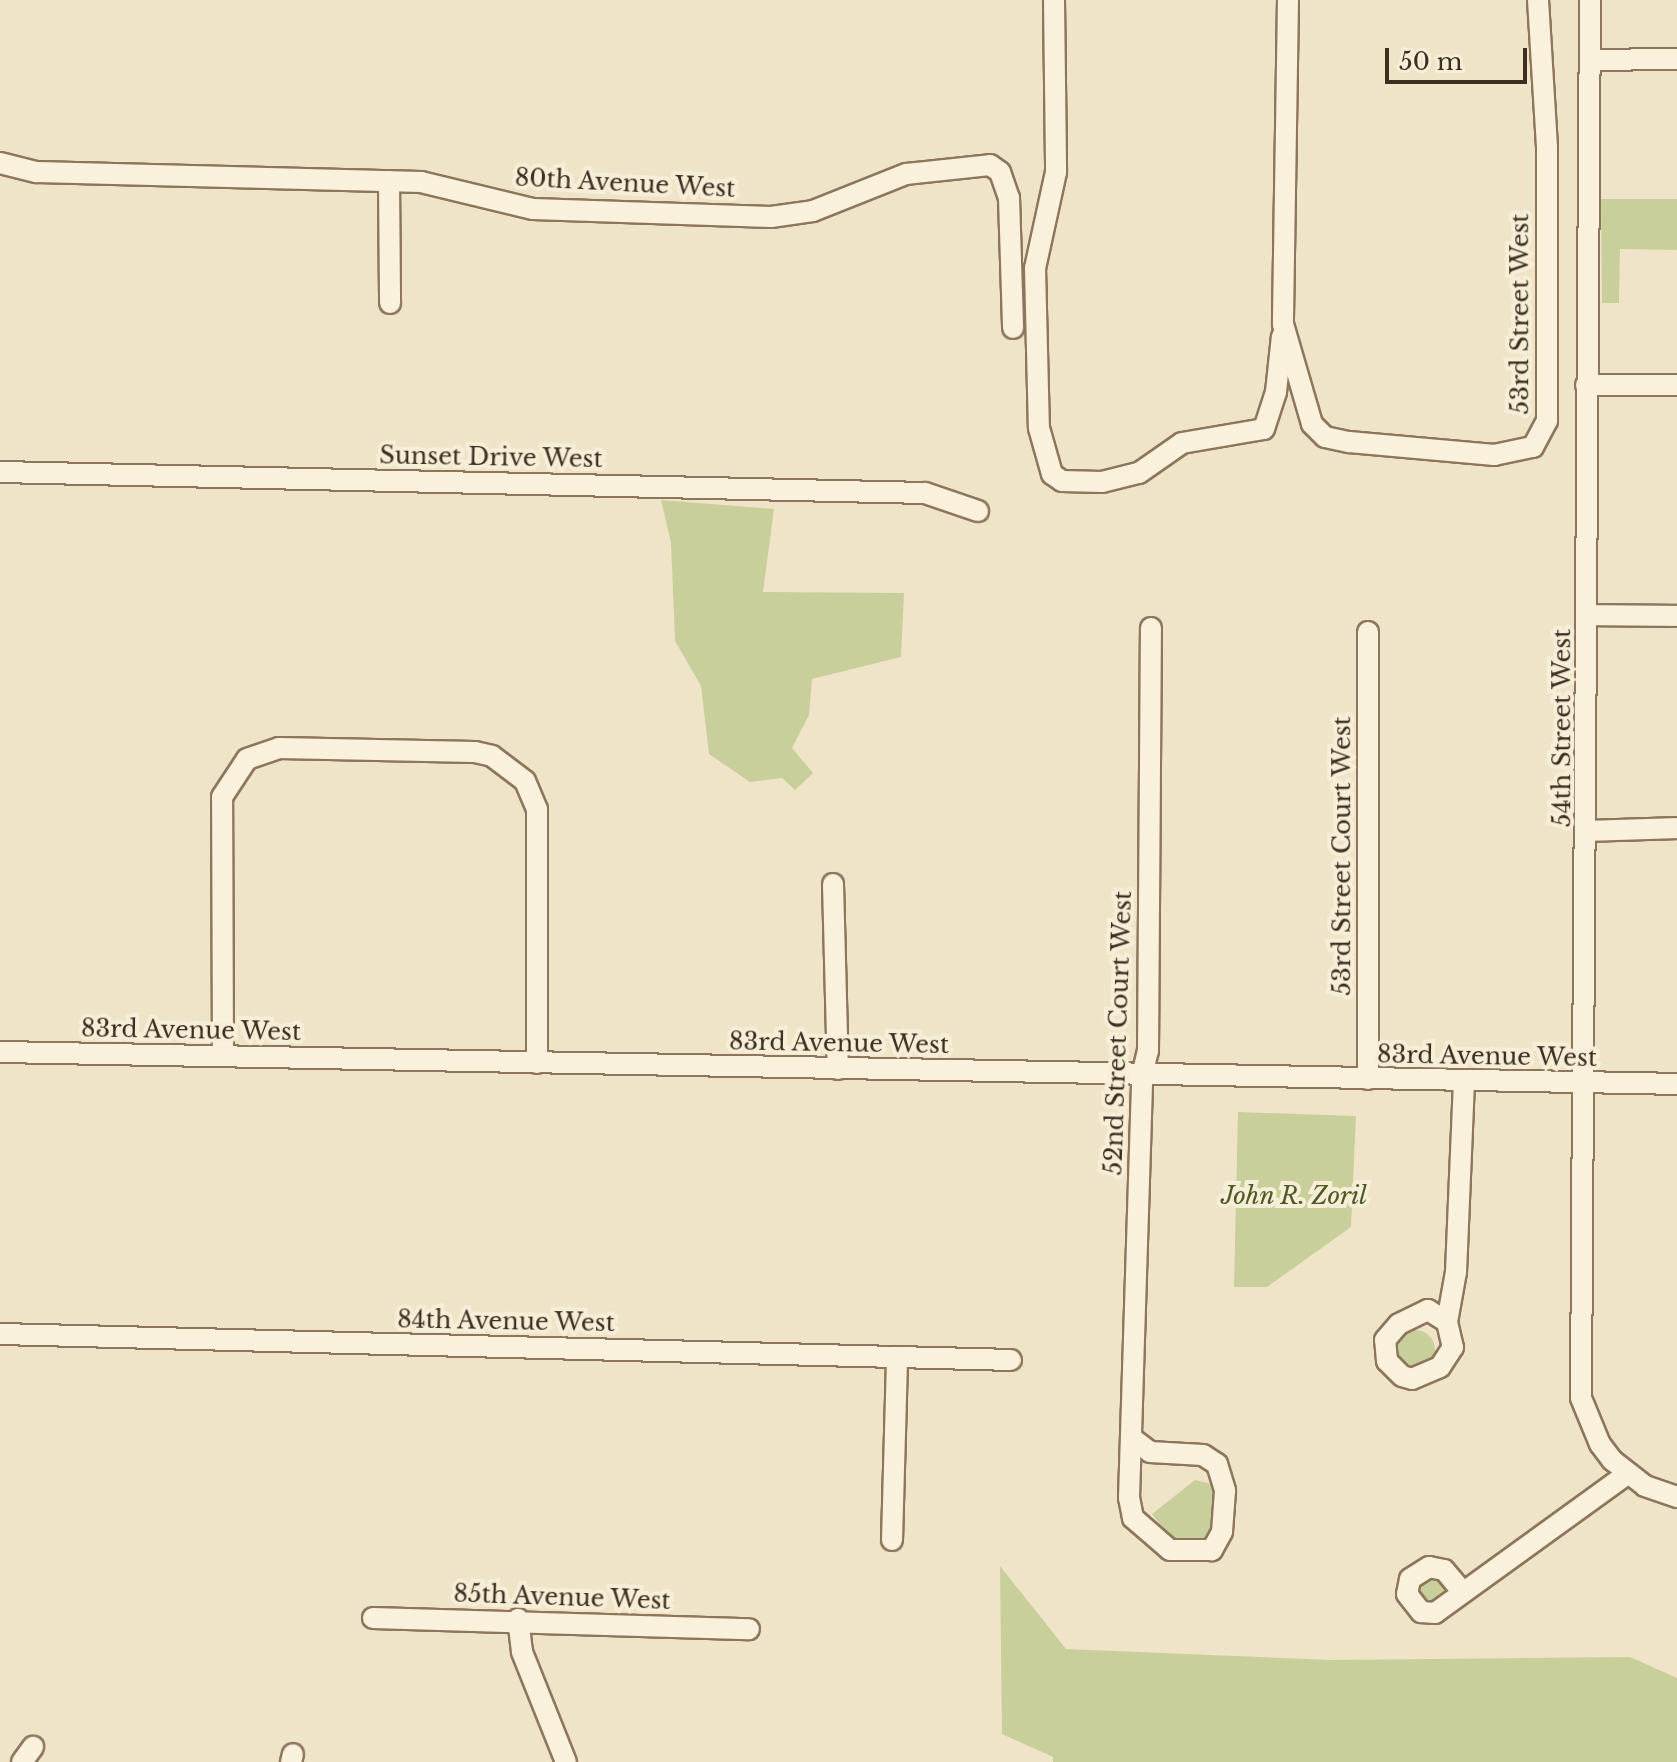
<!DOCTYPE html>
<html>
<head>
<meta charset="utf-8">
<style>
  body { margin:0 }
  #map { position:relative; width:1677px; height:1762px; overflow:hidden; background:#f0e4c8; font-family:"Libre Baskerville",serif }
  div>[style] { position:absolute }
  .green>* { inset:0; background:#c9cf9b }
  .round { border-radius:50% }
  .roads { filter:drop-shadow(2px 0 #8d765c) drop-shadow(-2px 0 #8d765c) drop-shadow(0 2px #8d765c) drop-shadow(0 -2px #8d765c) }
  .minor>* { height:20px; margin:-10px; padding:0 10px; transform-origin:10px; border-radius:10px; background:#faf1dc }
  span { translate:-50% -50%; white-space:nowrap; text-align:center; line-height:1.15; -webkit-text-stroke:8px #f7eed8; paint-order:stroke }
  .street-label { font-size:24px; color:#3d2e20 }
  .park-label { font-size:24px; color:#4d5a26; font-style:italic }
  .scale { position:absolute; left:1385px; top:48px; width:142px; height:36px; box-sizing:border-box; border:4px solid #3d2e20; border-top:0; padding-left:10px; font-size:24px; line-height:28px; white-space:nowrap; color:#3d2e20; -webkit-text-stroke:6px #f7eed8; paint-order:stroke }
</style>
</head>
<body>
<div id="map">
  <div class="green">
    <i style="clip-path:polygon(1601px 199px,1677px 199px,1677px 250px,1620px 249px,1619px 303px,1602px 303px)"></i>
    <i style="clip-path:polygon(661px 500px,774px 509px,763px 592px,904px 593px,901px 657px,812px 679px,809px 715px,792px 748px,813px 773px,795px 790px,782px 778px,750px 782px,709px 754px,701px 686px,675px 641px,671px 543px)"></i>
    <i style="clip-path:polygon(1238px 1112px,1356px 1116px,1351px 1227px,1267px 1287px,1234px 1287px)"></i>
    <i class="round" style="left:1395px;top:1330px;width:40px;height:40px"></i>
    <i style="clip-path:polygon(1195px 1480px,1215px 1485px,1213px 1531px,1202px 1544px,1171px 1538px,1152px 1514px)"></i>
    <i style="clip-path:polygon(1000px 1566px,1066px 1649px,1330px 1660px,1630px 1657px,1677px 1678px,1677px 1762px,1053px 1762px,1053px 1757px,1002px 1734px)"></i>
    <i style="clip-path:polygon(1437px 1574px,1446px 1594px,1423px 1607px,1413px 1583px)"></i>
  </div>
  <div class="roads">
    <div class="minor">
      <i style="left:1054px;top:0;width:172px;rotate:89.3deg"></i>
      <i style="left:1056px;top:172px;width:98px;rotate:102.3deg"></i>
      <i style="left:1035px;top:268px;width:160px;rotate:88.6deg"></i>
      <i style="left:1039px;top:428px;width:48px;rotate:74.2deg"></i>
      <i style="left:1052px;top:474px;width:12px;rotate:35deg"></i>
      <i style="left:1062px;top:481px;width:40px;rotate:1.4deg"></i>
      <i style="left:1102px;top:482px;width:38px;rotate:-14deg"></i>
      <i style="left:1139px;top:473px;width:52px;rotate:-34.9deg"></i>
      <i style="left:1182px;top:443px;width:83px;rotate:-9.7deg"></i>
      <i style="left:1264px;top:429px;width:39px;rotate:-72deg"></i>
      <i style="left:1276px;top:392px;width:56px;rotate:-83.9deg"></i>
      <i style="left:1288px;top:0;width:324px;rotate:90.9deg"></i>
      <i style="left:1283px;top:324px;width:104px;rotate:73.8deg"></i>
      <i style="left:1312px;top:424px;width:18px;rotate:45deg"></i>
      <i style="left:1325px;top:437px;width:25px;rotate:12deg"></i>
      <i style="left:1349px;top:442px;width:146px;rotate:5.1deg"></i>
      <i style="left:1494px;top:455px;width:40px;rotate:-12deg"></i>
      <i style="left:1533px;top:447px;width:30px;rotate:-62deg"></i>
      <i style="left:1547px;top:421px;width:274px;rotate:-90deg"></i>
      <i style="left:1547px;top:147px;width:147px;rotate:-93.5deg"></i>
      <i style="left:1590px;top:0;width:1398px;rotate:90.37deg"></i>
      <i style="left:1581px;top:1398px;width:50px;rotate:67.6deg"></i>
      <i style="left:1600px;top:1444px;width:20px;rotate:53deg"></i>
      <i style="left:1612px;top:1460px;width:42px;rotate:38.2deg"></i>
      <i style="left:1645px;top:1486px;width:34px;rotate:19deg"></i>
      <i style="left:1591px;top:60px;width:86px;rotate:-0.7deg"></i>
      <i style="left:0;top:163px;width:38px;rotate:14deg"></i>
      <i style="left:37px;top:172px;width:384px;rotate:1.5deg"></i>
      <i style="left:421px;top:182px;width:115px;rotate:13.6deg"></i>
      <i style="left:533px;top:209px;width:238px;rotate:1.9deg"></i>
      <i style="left:771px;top:217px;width:42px;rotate:-8.1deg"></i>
      <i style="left:813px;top:211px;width:100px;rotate:-21.7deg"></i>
      <i style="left:906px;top:174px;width:84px;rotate:-6.1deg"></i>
      <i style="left:990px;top:165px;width:12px;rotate:35deg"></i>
      <i style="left:1000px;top:172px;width:28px;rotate:71deg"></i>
      <i style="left:1009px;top:198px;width:130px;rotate:88.2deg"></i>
      <i style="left:389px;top:181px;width:122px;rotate:89.5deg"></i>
      <i style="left:1586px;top:385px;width:91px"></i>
      <i style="left:0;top:472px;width:925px;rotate:1.3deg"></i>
      <i style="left:925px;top:493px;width:56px;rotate:18.8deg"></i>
      <i style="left:1587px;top:615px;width:90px;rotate:0.6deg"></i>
      <i style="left:1368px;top:632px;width:447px;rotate:90deg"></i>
      <i style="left:1588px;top:831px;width:89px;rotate:-1.9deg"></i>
      <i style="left:833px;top:884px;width:185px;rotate:88.5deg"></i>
      <i style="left:0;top:1052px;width:1677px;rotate:1.09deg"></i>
      <i style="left:223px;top:1056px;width:259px;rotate:-90.2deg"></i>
      <i style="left:222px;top:797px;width:45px;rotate:-56.7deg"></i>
      <i style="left:247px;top:759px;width:34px;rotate:-19deg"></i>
      <i style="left:279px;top:748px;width:196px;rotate:1.2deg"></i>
      <i style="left:475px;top:752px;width:17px;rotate:13deg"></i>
      <i style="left:492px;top:756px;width:41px;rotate:37.1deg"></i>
      <i style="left:525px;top:781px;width:30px;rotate:67deg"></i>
      <i style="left:537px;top:809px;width:254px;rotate:90deg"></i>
      <i style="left:1428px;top:1310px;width:22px;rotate:32deg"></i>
      <i style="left:1447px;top:1322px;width:26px;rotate:77deg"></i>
      <i style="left:1453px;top:1347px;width:24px;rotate:123deg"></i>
      <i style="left:1440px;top:1367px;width:30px;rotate:157deg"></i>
      <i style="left:1412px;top:1379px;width:10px;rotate:-163deg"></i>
      <i style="left:1402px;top:1376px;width:21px;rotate:-135deg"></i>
      <i style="left:1387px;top:1361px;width:21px;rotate:-95deg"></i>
      <i style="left:1385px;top:1340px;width:21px;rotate:-49deg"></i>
      <i style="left:1399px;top:1324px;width:32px;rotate:-26deg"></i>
      <i style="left:1447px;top:1322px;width:51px;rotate:-79.8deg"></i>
      <i style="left:1456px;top:1272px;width:191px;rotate:-87.6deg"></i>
      <i style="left:0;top:1334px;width:1011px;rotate:1.47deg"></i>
      <i style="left:1133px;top:1439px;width:21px;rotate:37deg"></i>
      <i style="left:1150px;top:1452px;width:53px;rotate:3.2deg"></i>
      <i style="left:1203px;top:1455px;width:17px;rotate:33deg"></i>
      <i style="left:1217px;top:1464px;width:28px;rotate:73deg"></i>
      <i style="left:1225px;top:1491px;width:41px;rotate:94.2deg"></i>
      <i style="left:1222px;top:1532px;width:21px;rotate:119deg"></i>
      <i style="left:1212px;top:1550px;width:42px;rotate:180deg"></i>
      <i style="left:1170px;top:1550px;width:49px;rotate:-139.1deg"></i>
      <i style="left:1133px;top:1518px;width:20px;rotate:-101deg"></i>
      <i style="left:1129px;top:1498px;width:422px;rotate:-88.2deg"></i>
      <i style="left:1142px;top:1076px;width:26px;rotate:-77deg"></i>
      <i style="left:1148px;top:1051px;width:423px;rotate:-89.6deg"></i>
      <i style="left:892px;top:1540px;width:183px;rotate:-88.4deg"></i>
      <i style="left:1461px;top:1590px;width:26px;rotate:-130deg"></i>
      <i style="left:1444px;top:1570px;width:15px;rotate:-169deg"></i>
      <i style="left:1429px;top:1567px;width:22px;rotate:148deg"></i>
      <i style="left:1410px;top:1579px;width:15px;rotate:101deg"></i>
      <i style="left:1407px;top:1594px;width:23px;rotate:52deg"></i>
      <i style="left:1421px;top:1612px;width:14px;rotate:4deg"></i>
      <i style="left:1435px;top:1613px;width:237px;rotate:-35.9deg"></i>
      <i style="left:373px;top:1618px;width:376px;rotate:1.7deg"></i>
      <i style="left:518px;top:1619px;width:33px;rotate:83deg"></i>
      <i style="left:522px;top:1652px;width:118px;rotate:68.2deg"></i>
      <i style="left:22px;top:1762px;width:19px;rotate:-54deg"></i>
      <i style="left:291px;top:1762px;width:8px;rotate:-76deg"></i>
    </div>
  </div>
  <div class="street-label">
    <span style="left:625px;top:183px;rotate:3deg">80th Avenue West</span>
    <span style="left:1520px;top:314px;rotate:-90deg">53rd Street West</span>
    <span style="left:491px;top:457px;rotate:1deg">Sunset Drive West</span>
    <span style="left:1562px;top:728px;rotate:-90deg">54th Street West</span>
    <span style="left:1342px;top:856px;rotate:-90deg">53rd Street Court West</span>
    <span style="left:191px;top:1030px;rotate:1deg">83rd Avenue West</span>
    <span style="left:1118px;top:1033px;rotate:-88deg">52nd Street Court West</span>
    <span style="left:839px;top:1043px;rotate:1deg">83rd Avenue West</span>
    <span style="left:1487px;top:1056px;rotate:1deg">83rd Avenue West</span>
    <span style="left:506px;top:1321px;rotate:1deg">84th Avenue West</span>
    <span style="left:562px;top:1597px;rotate:2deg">85th Avenue West</span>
  </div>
  <div class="park-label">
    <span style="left:1294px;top:1196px">John R. Zoril</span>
  </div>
  <div class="scale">50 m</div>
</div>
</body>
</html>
